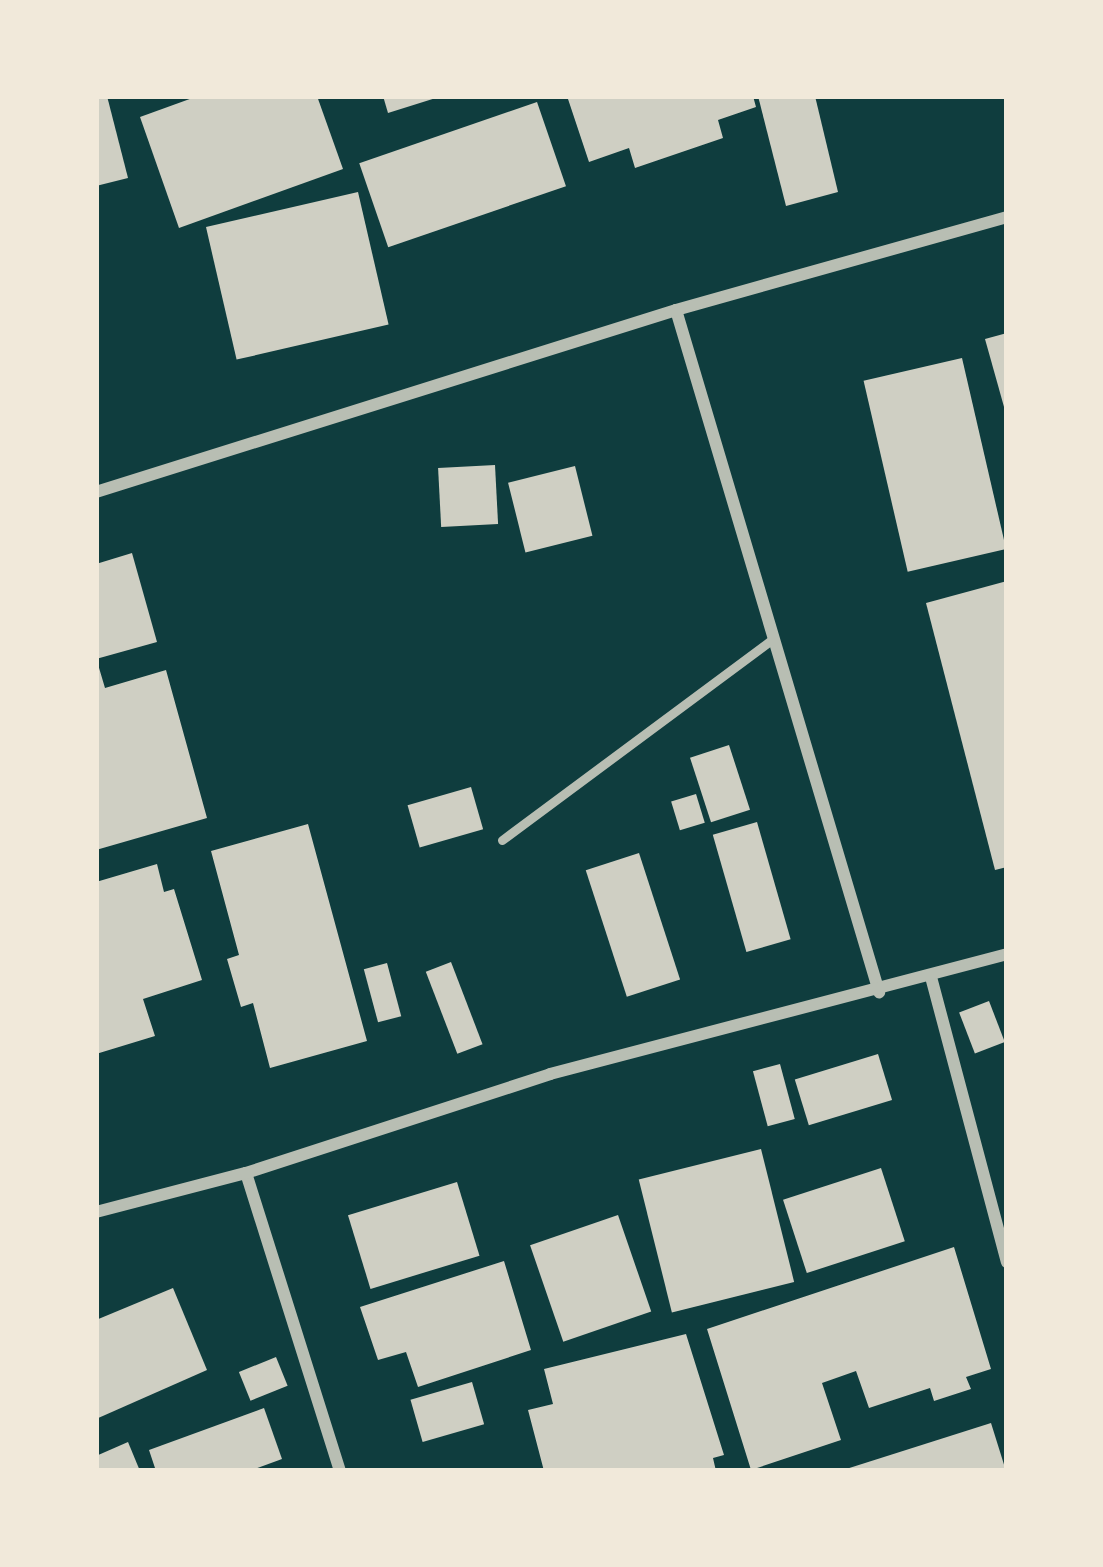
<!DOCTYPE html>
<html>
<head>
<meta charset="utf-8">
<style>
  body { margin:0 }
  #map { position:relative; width:1103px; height:1567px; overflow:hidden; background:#0f3d3e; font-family:"Roboto Condensed",sans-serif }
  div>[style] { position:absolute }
  .building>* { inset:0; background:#cfcfc3; transform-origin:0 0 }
  .service>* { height:9px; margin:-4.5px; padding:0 4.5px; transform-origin:4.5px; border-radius:4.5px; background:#b8beb3 }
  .minor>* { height:12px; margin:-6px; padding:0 6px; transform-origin:6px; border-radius:6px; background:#b8beb3 }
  span { translate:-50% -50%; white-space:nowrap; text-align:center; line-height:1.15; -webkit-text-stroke:12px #f1e9da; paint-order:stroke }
  .frame { position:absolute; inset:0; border:99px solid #f1e9da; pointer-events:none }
</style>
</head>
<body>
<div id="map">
  <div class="building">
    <i style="clip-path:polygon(96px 96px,107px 96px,128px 178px,96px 186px)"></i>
    <i style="clip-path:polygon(198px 96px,317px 96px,343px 169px,179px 228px,140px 117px)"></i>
    <i style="clip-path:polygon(383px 96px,439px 96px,439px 97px,388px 113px)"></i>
    <i style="clip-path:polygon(567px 96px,753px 96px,756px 107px,718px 120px,723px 138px,635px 168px,629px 148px,589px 162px)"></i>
    <i style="clip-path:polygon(758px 96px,815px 96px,838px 192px,786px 206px)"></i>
    <i style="left:537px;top:102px;width:89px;height:188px;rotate:71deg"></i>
    <i style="left:358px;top:192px;width:136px;height:156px;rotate:77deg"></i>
    <i style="clip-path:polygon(1007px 333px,1007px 414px,1006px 414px,985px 339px)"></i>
    <i style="left:962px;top:358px;width:196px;height:101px;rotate:77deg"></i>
    <i style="left:495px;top:465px;width:59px;height:57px;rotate:87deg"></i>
    <i style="left:575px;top:466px;width:72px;height:69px;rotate:76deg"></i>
    <i style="clip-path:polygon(132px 553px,157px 642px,96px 659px,96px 564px)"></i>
    <i style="clip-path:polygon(1007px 581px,1007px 867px,995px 870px,926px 603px)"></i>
    <i style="clip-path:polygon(97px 661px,105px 688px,166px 670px,207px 818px,96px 850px)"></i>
    <i style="left:729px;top:745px;width:68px;height:41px;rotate:72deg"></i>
    <i style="left:471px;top:787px;width:44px;height:66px;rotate:74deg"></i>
    <i style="left:696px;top:794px;width:30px;height:26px;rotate:73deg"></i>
    <i style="left:757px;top:822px;width:122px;height:46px;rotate:74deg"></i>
    <i style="clip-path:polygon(308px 824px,367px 1041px,270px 1068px,253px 1003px,241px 1007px,227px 959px,239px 955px,211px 851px)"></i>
    <i style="left:639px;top:853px;width:133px;height:56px;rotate:72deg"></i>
    <i style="clip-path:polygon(157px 864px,164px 892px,174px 889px,202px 980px,143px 999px,155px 1036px,96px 1054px,96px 882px)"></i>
    <i style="left:451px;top:962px;width:88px;height:27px;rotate:69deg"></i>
    <i style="left:387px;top:963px;width:55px;height:24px;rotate:75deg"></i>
    <i style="left:989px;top:1001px;width:44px;height:32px;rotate:69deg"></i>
    <i style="left:878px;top:1054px;width:48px;height:87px;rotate:73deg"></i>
    <i style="left:780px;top:1064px;width:57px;height:28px;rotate:75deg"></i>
    <i style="left:761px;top:1149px;width:137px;height:126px;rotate:76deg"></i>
    <i style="left:881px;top:1168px;width:77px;height:103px;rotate:72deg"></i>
    <i style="left:457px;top:1182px;width:77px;height:114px;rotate:73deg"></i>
    <i style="left:618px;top:1215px;width:102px;height:93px;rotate:71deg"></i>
    <i style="clip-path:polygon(954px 1247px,991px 1369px,966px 1377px,971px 1389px,934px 1401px,930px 1388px,869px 1408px,856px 1371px,822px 1383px,841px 1440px,751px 1470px,707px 1329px)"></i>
    <i style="clip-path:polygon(504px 1261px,531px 1350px,418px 1387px,406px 1352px,378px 1360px,360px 1307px)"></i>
    <i style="clip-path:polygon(173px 1288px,207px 1370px,96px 1419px,96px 1320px)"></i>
    <i style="clip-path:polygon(686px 1334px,724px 1455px,713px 1458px,716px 1471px,544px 1471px,528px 1410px,553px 1404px,544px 1369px)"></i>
    <i style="left:276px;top:1357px;width:31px;height:40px;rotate:68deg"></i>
    <i style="left:472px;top:1382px;width:44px;height:64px;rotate:74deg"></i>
    <i style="clip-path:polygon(264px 1408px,282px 1459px,249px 1471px,156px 1471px,149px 1450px)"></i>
    <i style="clip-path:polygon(991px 1423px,1006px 1471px,843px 1471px,843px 1470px)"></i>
    <i style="clip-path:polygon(128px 1442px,140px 1471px,96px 1471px,96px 1456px)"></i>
  </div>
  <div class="service">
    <i style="left:502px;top:840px;width:339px;rotate:-36.6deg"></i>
  </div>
  <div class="minor">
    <i style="left:676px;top:310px;width:712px;rotate:73.42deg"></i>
    <i style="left:96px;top:492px;width:608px;rotate:-17.42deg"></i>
    <i style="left:676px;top:310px;width:344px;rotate:-15.7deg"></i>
    <i style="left:931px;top:977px;width:295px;rotate:75.1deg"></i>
    <i style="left:246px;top:1173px;width:312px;rotate:72.5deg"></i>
    <i style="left:96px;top:1212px;width:155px;rotate:-14.6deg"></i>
    <i style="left:246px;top:1173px;width:320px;rotate:-18deg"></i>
    <i style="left:550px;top:1074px;width:472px;rotate:-14.7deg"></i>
  </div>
  <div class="frame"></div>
</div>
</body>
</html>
